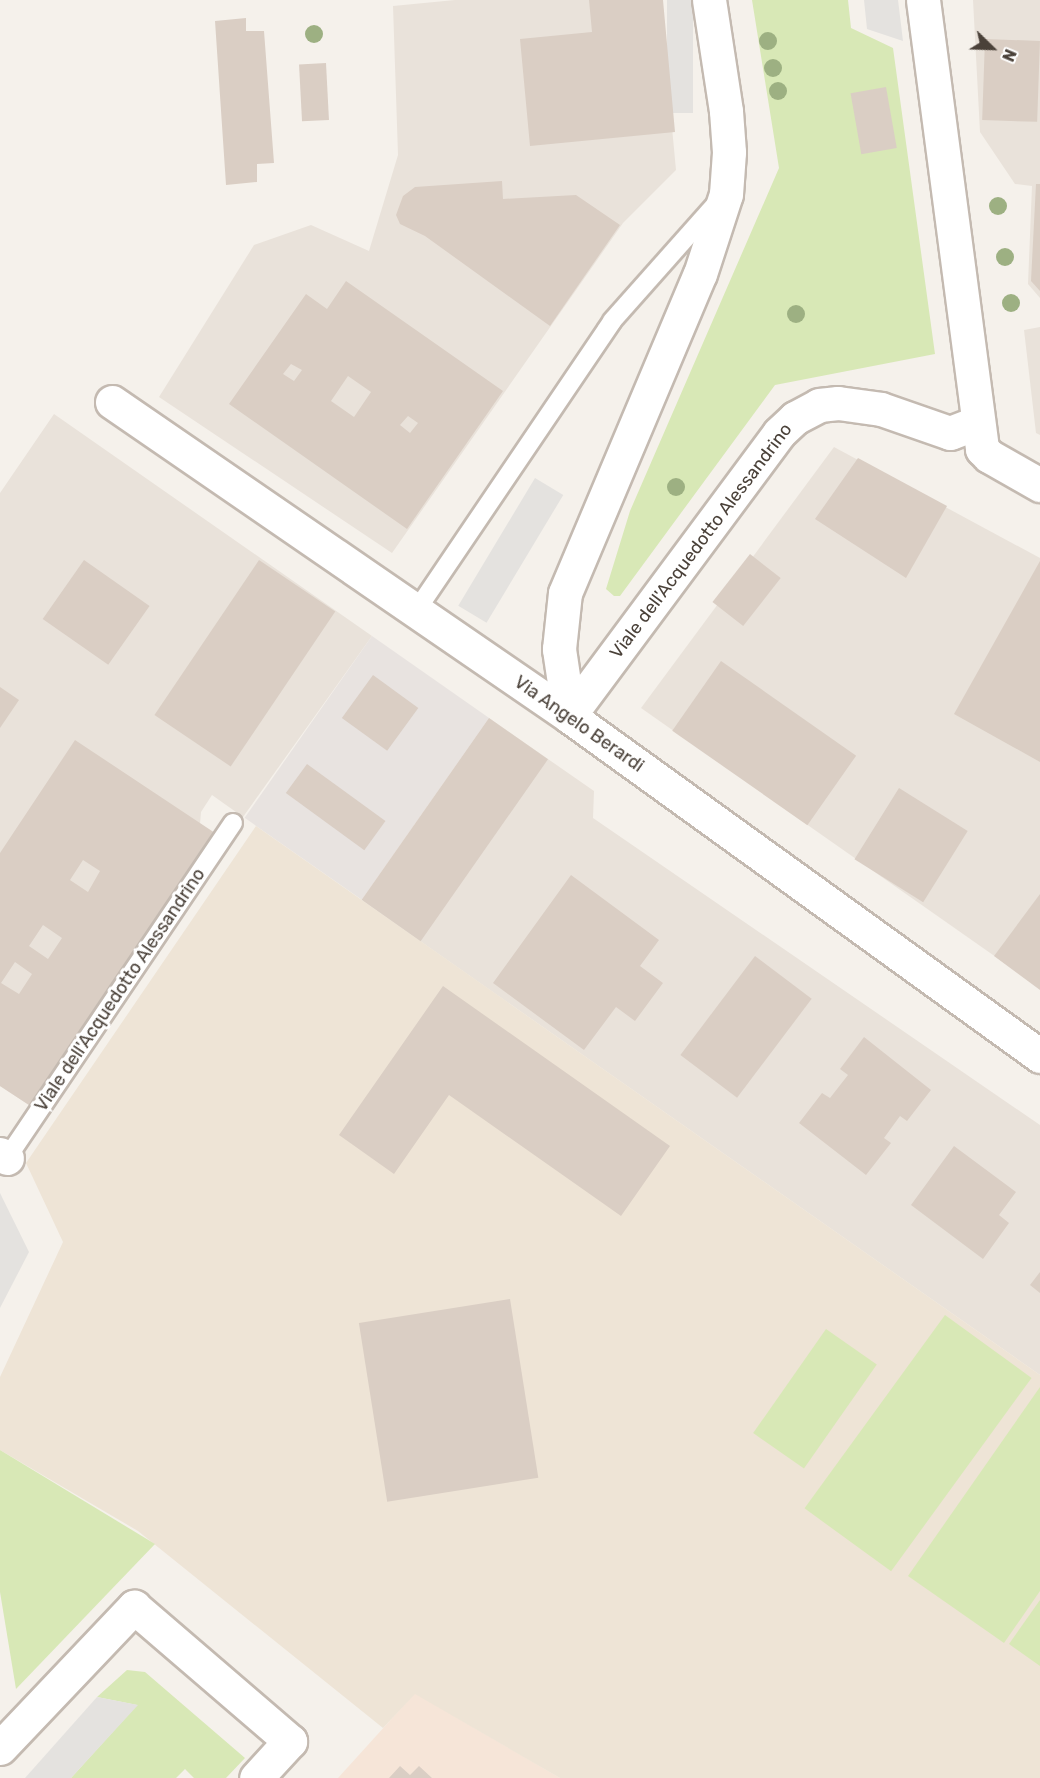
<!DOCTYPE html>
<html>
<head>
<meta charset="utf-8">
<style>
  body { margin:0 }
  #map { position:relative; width:1040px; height:1778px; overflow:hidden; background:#f5f1eb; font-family:Rubik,sans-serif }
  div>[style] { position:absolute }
  .residential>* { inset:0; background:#e9e2da }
  .commercial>* { inset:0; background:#f6e5d8 }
  .industrial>* { inset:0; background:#e8e3e0; transform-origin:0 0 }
  .education>* { inset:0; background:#eee4d6 }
  .green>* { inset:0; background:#d8e8b6; transform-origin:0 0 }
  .parking>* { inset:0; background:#e4e2df; transform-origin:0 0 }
  .building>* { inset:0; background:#dacec4; transform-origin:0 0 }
  .roads { filter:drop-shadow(2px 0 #c4bab1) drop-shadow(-2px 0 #c4bab1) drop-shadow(0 2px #c4bab1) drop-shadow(0 -2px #c4bab1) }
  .service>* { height:18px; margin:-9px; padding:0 9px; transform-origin:9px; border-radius:9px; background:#fff }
  .minor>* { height:33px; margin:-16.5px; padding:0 16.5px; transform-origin:16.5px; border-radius:16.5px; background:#fff }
  .trees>* { width:18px; height:18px; margin:-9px; border-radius:50%; background:#9db082 }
  span { translate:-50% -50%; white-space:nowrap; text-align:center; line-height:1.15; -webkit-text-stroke:6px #fff; paint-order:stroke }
  .street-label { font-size:18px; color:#4a4139 }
  .north { position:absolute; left:962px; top:18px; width:60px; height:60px; -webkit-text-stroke:4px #fff; paint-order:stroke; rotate:113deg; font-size:16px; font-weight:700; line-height:24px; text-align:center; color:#4a4139 }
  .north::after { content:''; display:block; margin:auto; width:21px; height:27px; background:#4a4139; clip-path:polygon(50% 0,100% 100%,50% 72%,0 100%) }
</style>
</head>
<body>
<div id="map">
  <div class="residential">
    <i style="clip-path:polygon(455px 0,660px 0,676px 170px,623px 223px,392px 553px,159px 397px,254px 245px,311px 225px,369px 251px,398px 155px,393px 6px)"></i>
    <i style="clip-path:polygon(973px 0,1040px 0,1040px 298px,1028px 284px,1032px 186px,1015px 184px,980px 132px)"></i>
    <i style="clip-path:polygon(1040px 327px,1040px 435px,1036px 433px,1024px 330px)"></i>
    <i style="clip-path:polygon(54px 414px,372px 636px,243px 817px,212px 795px,201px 812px,200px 824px,32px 1107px,0 1086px,0 493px)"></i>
    <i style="clip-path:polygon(834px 447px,1040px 558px,1040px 988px,641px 708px)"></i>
    <i style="clip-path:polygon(489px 718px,594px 791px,593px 818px,1040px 1125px,1040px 1375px,363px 901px)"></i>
  </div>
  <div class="commercial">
    <i style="clip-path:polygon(415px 1693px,560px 1778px,338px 1778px)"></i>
  </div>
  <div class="industrial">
    <i style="left:372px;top:636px;width:143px;height:222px;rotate:35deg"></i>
  </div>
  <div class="education">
    <i style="clip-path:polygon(256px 826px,1040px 1375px,1040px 1778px,560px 1778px,415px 1694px,383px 1728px,138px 1531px,0 1450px,0 1377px,63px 1242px,26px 1163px)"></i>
  </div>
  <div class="green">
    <i style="clip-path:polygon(752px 0,848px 0,851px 28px,893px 48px,935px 354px,775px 385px,620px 596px,614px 596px,606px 589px,630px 511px,779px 168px)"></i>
    <i style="left:945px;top:1315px;width:107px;height:239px;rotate:36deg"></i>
    <i style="left:826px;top:1329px;width:62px;height:127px;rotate:35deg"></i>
    <i style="clip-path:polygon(1040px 1387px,1040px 1591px,1004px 1643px,908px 1576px)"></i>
    <i style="clip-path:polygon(0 1450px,155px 1544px,16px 1689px,0 1592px)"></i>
    <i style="clip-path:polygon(1040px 1600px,1040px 1666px,1009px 1644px)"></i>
    <i style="clip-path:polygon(127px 1670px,145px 1672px,245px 1758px,226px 1778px,194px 1778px,185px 1769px,176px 1778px,71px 1778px,137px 1705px,97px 1697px)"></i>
  </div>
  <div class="parking">
    <i style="left:667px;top:0;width:26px;height:113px"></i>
    <i style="clip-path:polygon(864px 0,898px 0,903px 41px,867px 29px)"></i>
    <i style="left:535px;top:478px;width:33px;height:149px;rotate:31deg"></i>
    <i style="clip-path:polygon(0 1193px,29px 1252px,0 1308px)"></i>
    <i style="clip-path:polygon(97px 1697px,138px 1705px,71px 1778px,25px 1778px)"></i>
  </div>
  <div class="building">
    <i style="clip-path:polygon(589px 0,663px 0,675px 132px,530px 146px,520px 39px,592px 32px)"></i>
    <i style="clip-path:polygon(246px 18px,246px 31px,264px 31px,274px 163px,257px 164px,257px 182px,226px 185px,215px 21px)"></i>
    <i style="left:985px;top:39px;width:55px;height:81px;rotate:2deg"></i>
    <i style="left:326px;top:63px;width:57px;height:27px;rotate:87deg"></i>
    <i style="left:886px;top:87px;width:62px;height:36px;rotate:80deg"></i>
    <i style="clip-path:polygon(502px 181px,503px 199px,576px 195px,620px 225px,550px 326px,425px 236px,400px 224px,396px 215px,403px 196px,415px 187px)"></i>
    <i style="clip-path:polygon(1036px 184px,1040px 184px,1040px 291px,1031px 281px)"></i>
    <i style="clip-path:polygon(evenodd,346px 281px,503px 391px,407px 529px,229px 404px,306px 294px,327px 309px,346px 281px,291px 364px,302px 370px,294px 381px,283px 374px,291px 364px,346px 281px,348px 376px,371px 392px,354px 417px,331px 401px,348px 376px,346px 281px,408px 416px,418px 423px,410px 433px,400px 425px,408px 416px)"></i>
    <i style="clip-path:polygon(858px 458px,947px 506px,906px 578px,815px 519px)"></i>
    <i style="left:750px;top:554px;width:39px;height:61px;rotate:38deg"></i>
    <i style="left:84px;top:560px;width:80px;height:72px;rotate:35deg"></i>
    <i style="left:259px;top:560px;width:92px;height:187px;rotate:34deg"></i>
    <i style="clip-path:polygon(1040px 561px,1040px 762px,954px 714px)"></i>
    <i style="left:721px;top:661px;width:165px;height:85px;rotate:35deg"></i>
    <i style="left:373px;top:675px;width:56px;height:53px;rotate:36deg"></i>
    <i style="clip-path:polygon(0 687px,19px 700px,0 728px)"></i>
    <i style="left:489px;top:718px;width:72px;height:222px;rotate:35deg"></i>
    <i style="clip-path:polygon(evenodd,75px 740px,215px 833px,32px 1107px,0 1086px,0 853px,75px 740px,83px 860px,100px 871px,88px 892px,70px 880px,83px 860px,75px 740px,43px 925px,62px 938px,48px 959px,29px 946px,43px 925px,75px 740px,15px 962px,32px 974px,19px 994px,1px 983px,15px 962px)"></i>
    <i style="left:307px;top:764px;width:97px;height:36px;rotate:36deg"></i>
    <i style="left:899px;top:788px;width:81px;height:84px;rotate:32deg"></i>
    <i style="clip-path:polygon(571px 875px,659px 940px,640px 966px,663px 983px,635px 1021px,616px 1007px,584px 1050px,493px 983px)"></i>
    <i style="clip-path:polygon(1040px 894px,1040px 990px,994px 956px)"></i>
    <i style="left:755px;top:956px;width:71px;height:124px;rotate:37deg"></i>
    <i style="clip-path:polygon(443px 986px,670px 1146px,621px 1216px,449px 1095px,394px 1174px,339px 1135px)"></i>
    <i style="clip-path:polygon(864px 1037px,931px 1090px,907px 1121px,900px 1116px,884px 1138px,891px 1143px,866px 1175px,799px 1123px,822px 1093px,830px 1098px,848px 1075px,840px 1069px)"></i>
    <i style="clip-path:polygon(954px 1146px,1016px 1192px,999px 1215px,1009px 1223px,983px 1259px,911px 1205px)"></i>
    <i style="clip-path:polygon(1040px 1272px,1040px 1293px,1030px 1285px)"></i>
    <i style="left:510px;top:1299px;width:181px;height:153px;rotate:81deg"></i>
    <i style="clip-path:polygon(400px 1766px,410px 1775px,419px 1766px,432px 1778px,389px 1778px)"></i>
  </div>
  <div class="roads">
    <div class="service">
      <i style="left:416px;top:611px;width:350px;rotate:-55.9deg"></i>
      <i style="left:612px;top:321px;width:157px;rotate:-48.4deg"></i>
      <i style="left:7px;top:1158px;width:404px;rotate:-56deg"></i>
    </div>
    <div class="minor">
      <i style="left:923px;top:0;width:453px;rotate:82.5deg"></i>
      <i style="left:982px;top:449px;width:10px;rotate:45deg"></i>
      <i style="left:989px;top:456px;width:59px;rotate:29.6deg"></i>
      <i style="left:112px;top:402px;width:554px;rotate:34.49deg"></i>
      <i style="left:569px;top:716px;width:581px;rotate:35.82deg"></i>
      <i style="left:569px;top:716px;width:68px;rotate:-98.5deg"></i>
      <i style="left:559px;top:649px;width:56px;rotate:-83.9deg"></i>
      <i style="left:565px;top:593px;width:346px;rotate:-67.1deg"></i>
      <i style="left:700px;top:274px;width:84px;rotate:-72deg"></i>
      <i style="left:726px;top:194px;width:42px;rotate:-85.9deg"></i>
      <i style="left:729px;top:152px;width:41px;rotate:-94.2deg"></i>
      <i style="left:726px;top:111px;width:112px;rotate:-98.7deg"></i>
      <i style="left:569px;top:716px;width:352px;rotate:-53.4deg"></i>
      <i style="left:779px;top:433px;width:22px;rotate:-43deg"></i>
      <i style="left:795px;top:418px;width:27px;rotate:-28deg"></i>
      <i style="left:819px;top:405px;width:19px;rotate:-6deg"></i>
      <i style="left:838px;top:403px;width:43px;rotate:7.9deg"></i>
      <i style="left:881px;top:409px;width:73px;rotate:19.2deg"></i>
      <i style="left:950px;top:433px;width:30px;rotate:-21deg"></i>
      <i style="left:0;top:1154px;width:8px;rotate:30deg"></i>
      <i style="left:0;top:1748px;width:195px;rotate:-46.5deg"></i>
      <i style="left:134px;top:1607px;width:206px;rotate:40.7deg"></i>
      <i style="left:290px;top:1741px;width:50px;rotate:132.6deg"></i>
    </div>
  </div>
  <div class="trees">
    <i style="left:314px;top:34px"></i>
    <i style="left:768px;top:41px"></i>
    <i style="left:773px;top:68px"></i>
    <i style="left:778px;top:91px"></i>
    <i style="left:998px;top:206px"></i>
    <i style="left:1005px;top:257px"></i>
    <i style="left:1011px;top:303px"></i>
    <i style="left:796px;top:314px"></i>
    <i style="left:676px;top:487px"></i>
  </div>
  <div class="street-label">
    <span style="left:701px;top:541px;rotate:-53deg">Viale dell'Acquedotto Alessandrino</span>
    <span style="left:579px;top:724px;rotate:35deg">Via Angelo Berardi</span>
    <span style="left:120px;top:990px;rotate:-56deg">Viale dell'Acquedotto Alessandrino</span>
  </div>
  <div class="north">N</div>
</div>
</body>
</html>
